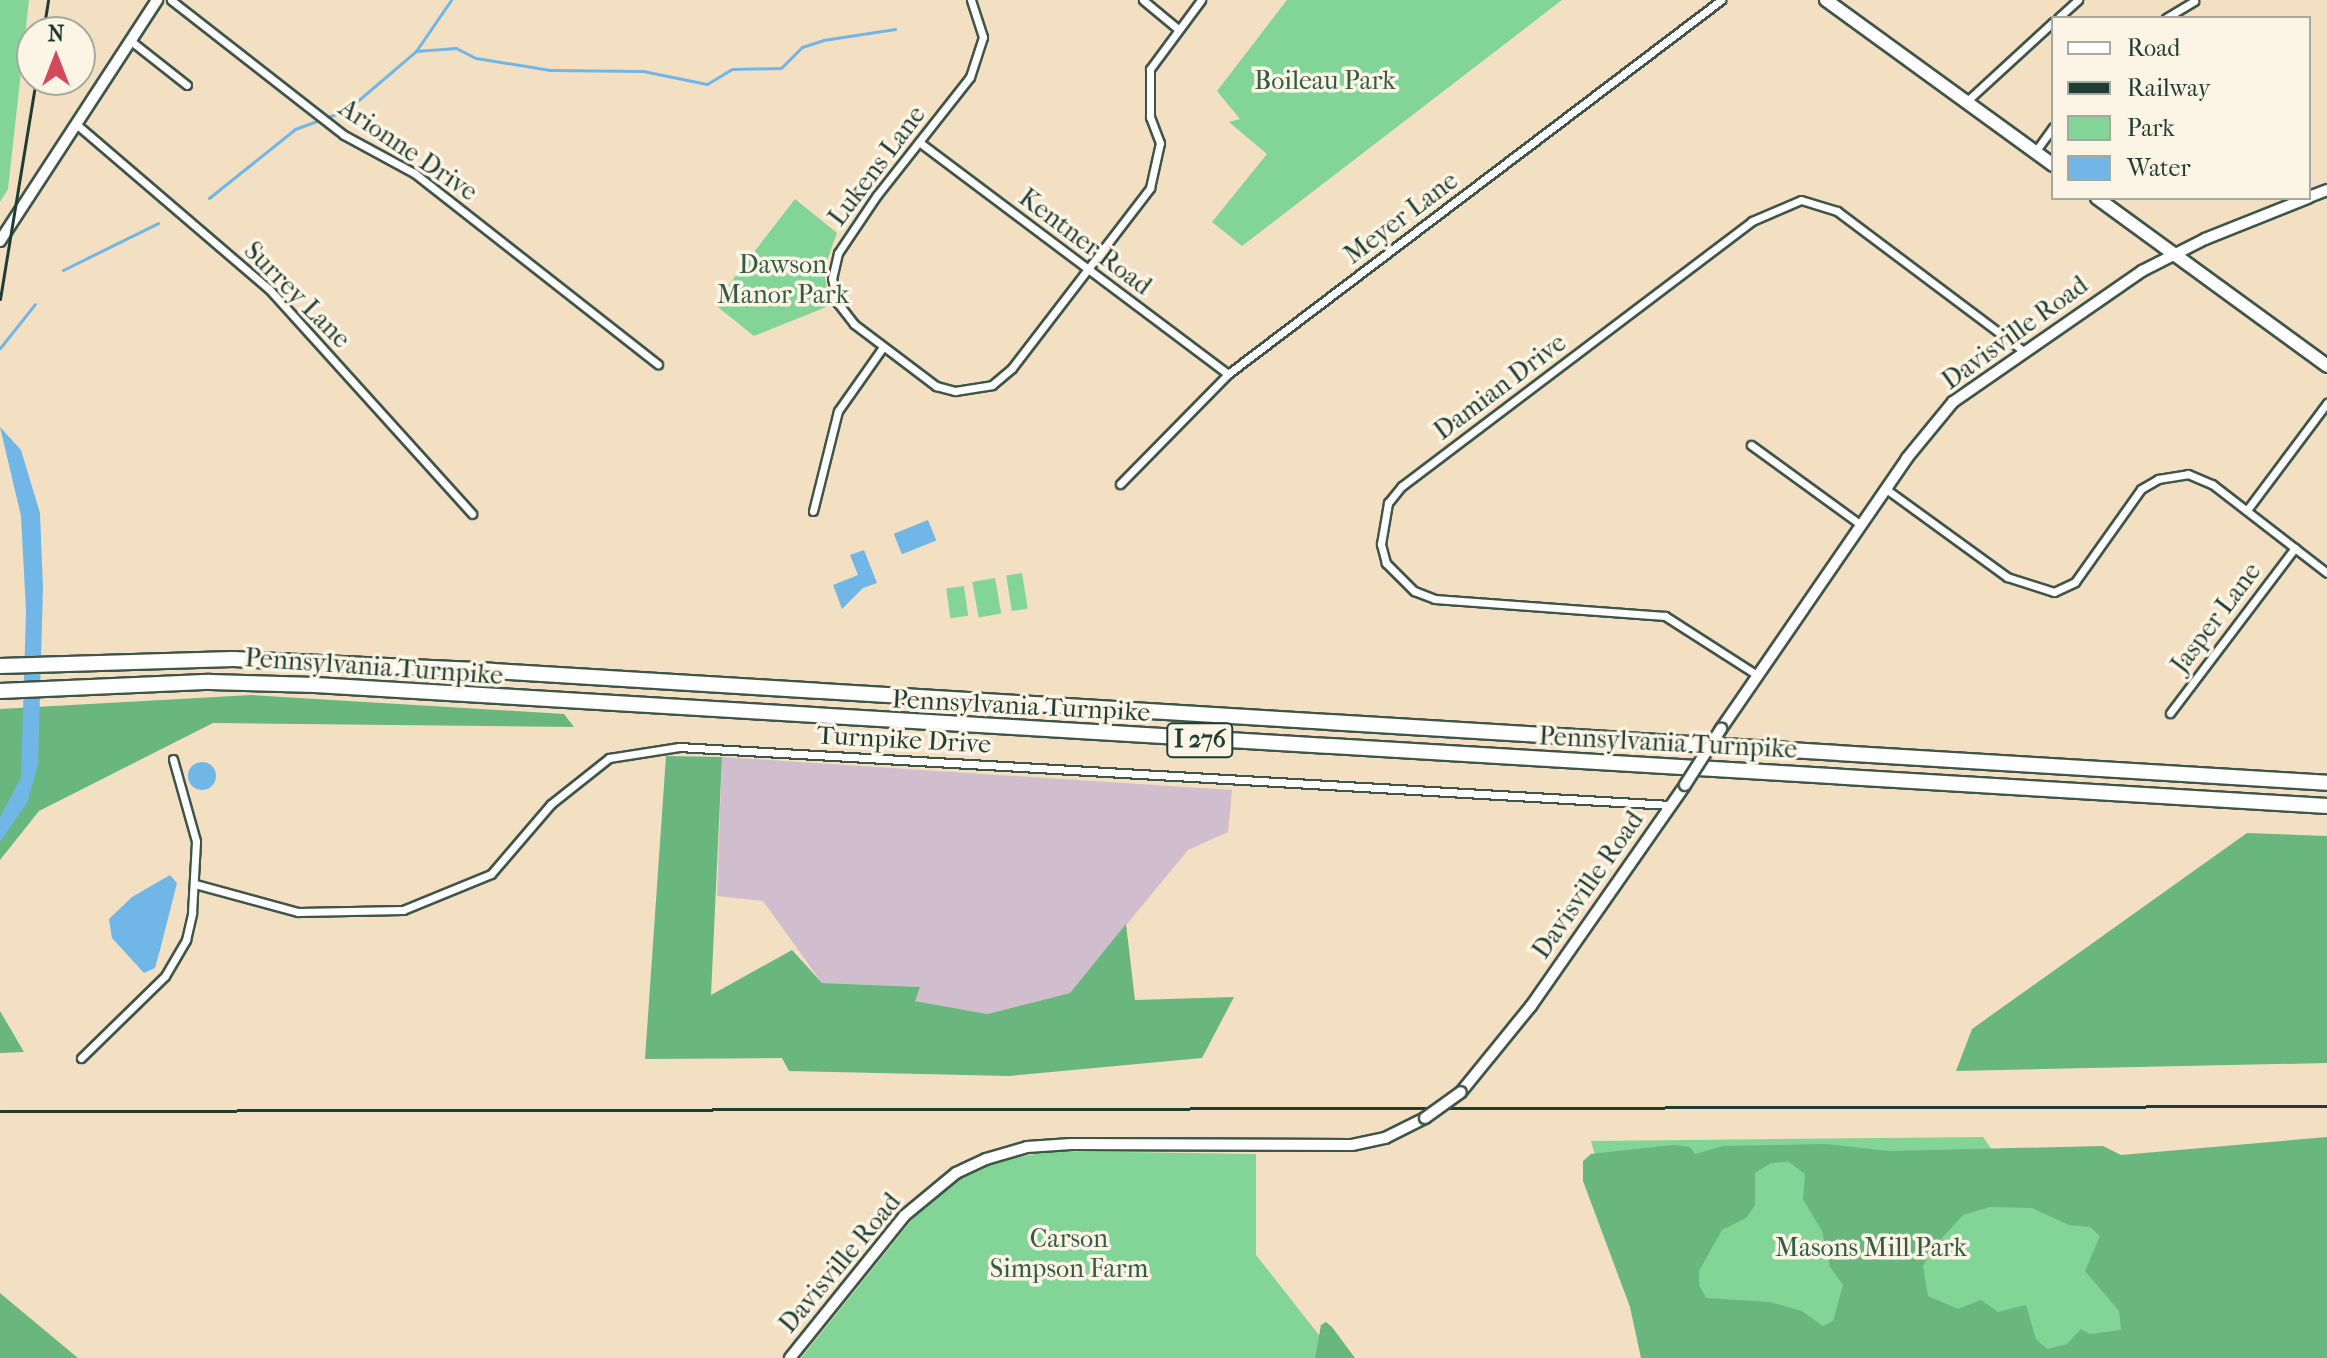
<!DOCTYPE html>
<html>
<head>
<meta charset="utf-8">
<style>
  body { margin:0 }
  #map { position:relative; width:2327px; height:1358px; overflow:hidden; background:#f3e0c2; font-family:"IM FELL French Canon",serif }
  div>[style] { position:absolute }
  .industrial>* { inset:0; background:#d0bdce }
  .green>* { inset:0; background:#82d596; transform-origin:0 0 }
  .forest>* { inset:0; background:#69b67f }
  .water>* { inset:0; background:#70b7e7; transform-origin:0 0 }
  .round { border-radius:50% }
  .stream>* { height:3px; margin:-1.5px; padding:0 1.5px; transform-origin:1.5px; border-radius:1.5px; background:#70b7e7 }
  .roads { filter:drop-shadow(2px 0 #3f5549) drop-shadow(-2px 0 #3f5549) drop-shadow(0 2px #3f5549) drop-shadow(0 -2px #3f5549) }
  .street>* { height:7px; margin:-3.5px; padding:0 3.5px; transform-origin:3.5px; border-radius:3.5px; background:#fff }
  .secondary>* { height:10px; margin:-5px; padding:0 5px; transform-origin:5px; border-radius:5px; background:#fff }
  .primary>* { height:12px; margin:-6px; padding:0 6px; transform-origin:6px; border-radius:6px; background:#fff }
  .highway>* { height:14px; margin:-7px; padding:0 7px; transform-origin:7px; border-radius:7px; background:#fff }
  .rail>* { height:3px; margin:-1.5px; padding:0 1.5px; transform-origin:1.5px; border-radius:1.5px; background:#1f3d34 }
  .bridges { filter:drop-shadow(2px 0 #3f5549) drop-shadow(-2px 0 #3f5549) drop-shadow(0 2px #3f5549) drop-shadow(0 -2px #3f5549) }
  .secondary-bridge>* { height:10px; margin:-5px; padding:0 5px; transform-origin:5px; border-radius:5px; background:#fff }
  span { translate:-50% -50%; white-space:nowrap; text-align:center; line-height:1.15; -webkit-text-stroke:7px #fcf5e5; paint-order:stroke }
  .shield-label span { padding:2px 6px; background:#fcf5e5; border:2px solid; border-radius:6px; -webkit-text-stroke-width:0 }
  .shield-label { font-size:24px; color:#1f3d34; font-weight:700 }
  .park-label { font-size:26px; color:#335b48 }
  .street-label { font-size:26px; color:#1f3d34 }
  .legend { position:absolute; left:2051px; top:16px; width:260px; height:184px; box-sizing:border-box; background:#fcf5e5; border:2px solid #a4ab9e; margin:0; padding:10px 14px; list-style:none; font-size:24px; color:#1f3d34 }
  .legend li { display:flex; align-items:center; gap:16px; height:40px }
  .legend b { width:40px; border:2px solid #a4ab9e }
  .north { position:absolute; left:16px; top:16px; width:80px; height:80px; box-sizing:border-box; background:#fcf5e5; border:2px solid #a4ab9e; border-radius:50%; rotate:0deg; font-size:22px; font-weight:700; line-height:32px; text-align:center; color:#1f3d34 }
  .north::after { content:''; display:block; margin:auto; width:28px; height:36px; background:#d1495b; clip-path:polygon(50% 0,100% 100%,50% 72%,0 100%) }
</style>
</head>
<body>
<div id="map">
  <div class="industrial">
    <i style="clip-path:polygon(722px 757px,1232px 790px,1228px 832px,1188px 850px,1070px 993px,987px 1014px,915px 1001px,919px 987px,822px 983px,763px 901px,717px 896px)"></i>
  </div>
  <div class="green">
    <i style="clip-path:polygon(0 0,29px 0,8px 189px,0 202px)"></i>
    <i style="clip-path:polygon(1287px 0,1562px 0,1242px 246px,1212px 222px,1267px 154px,1229px 122px,1240px 119px,1217px 91px)"></i>
    <i style="clip-path:polygon(795px 199px,837px 233px,824px 269px,829px 306px,754px 336px,714px 304px)"></i>
    <i style="left:1022px;top:573px;width:36px;height:16px;rotate:81deg"></i>
    <i style="left:995px;top:578px;width:36px;height:23px;rotate:80deg"></i>
    <i style="left:964px;top:586px;width:30px;height:18px;rotate:82deg"></i>
    <i style="clip-path:polygon(1983px 1137px,1997px 1157px,2327px 1358px,1650px 1358px,1591px 1141px)"></i>
    <i style="clip-path:polygon(1054px 1151px,1256px 1154px,1256px 1255px,1337px 1358px,801px 1358px,927px 1201px,952px 1181px,999px 1160px)"></i>
  </div>
  <div class="forest">
    <i style="clip-path:polygon(251px 695px,564px 714px,574px 727px,213px 723px,39px 811px,0 860px,0 709px)"></i>
    <i style="clip-path:polygon(666px 756px,722px 757px,711px 995px,792px 950px,822px 983px,920px 987px,915px 1001px,987px 1014px,1070px 993px,1126px 924px,1135px 1000px,1234px 997px,1202px 1058px,1009px 1076px,789px 1071px,782px 1058px,645px 1059px)"></i>
    <i style="clip-path:polygon(2247px 833px,2327px 836px,2327px 1063px,1956px 1071px,1972px 1029px)"></i>
    <i style="clip-path:polygon(0 1011px,24px 1052px,0 1053px)"></i>
    <i style="clip-path:polygon(evenodd,2327px 1137px,2327px 1358px,1641px 1358px,1630px 1307px,1583px 1181px,1583px 1161px,1591px 1154px,1673px 1145px,1690px 1147px,1695px 1154px,1723px 1146px,1826px 1144px,1889px 1151px,2103px 1146px,2121px 1155px,2327px 1137px,1789px 1162px,1805px 1174px,1803px 1199px,1822px 1231px,1830px 1267px,1843px 1285px,1833px 1321px,1823px 1326px,1802px 1311px,1770px 1302px,1706px 1298px,1699px 1285px,1699px 1271px,1722px 1230px,1746px 1218px,1755px 1205px,1755px 1173px,1771px 1163px,1789px 1162px,2327px 1137px,1990px 1207px,2032px 1208px,2069px 1225px,2090px 1227px,2100px 1236px,2085px 1271px,2119px 1311px,2121px 1330px,2090px 1334px,2081px 1329px,2067px 1344px,2047px 1349px,2036px 1339px,2026px 1305px,1998px 1312px,1981px 1300px,1958px 1309px,1928px 1296px,1923px 1266px,1933px 1248px,1963px 1215px,1990px 1207px)"></i>
    <i style="clip-path:polygon(0 1293px,78px 1358px,0 1358px)"></i>
    <i style="clip-path:polygon(1326px 1322px,1332px 1327px,1355px 1358px,1315px 1358px,1321px 1325px)"></i>
  </div>
  <div class="water">
    <i style="clip-path:polygon(0 427px,21px 450px,40px 513px,43px 588px,38px 765px,27px 803px,0 842px,0 817px,21px 778px,26px 611px,21px 516px)"></i>
    <i style="left:928px;top:520px;width:22px;height:37px;rotate:68deg"></i>
    <i style="clip-path:polygon(864px 550px,877px 583px,863px 588px,842px 609px,833px 585px,858px 575px,850px 555px)"></i>
    <i class="round" style="left:188px;top:762px;width:28px;height:28px"></i>
    <i style="clip-path:polygon(170px 875px,177px 883px,160px 950px,155px 968px,144px 973px,112px 938px,109px 919px,132px 897px)"></i>
  </div>
  <div class="stream">
    <i style="left:416px;top:51px;width:40px;rotate:-4.3deg"></i>
    <i style="left:456px;top:48px;width:22px;rotate:27deg"></i>
    <i style="left:476px;top:58px;width:75px;rotate:9.2deg"></i>
    <i style="left:550px;top:70px;width:93px;rotate:0.6deg"></i>
    <i style="left:643px;top:71px;width:65px;rotate:11.5deg"></i>
    <i style="left:707px;top:84px;width:29px;rotate:-31deg"></i>
    <i style="left:732px;top:69px;width:49px;rotate:-1.2deg"></i>
    <i style="left:781px;top:68px;width:30px;rotate:-45deg"></i>
    <i style="left:802px;top:47px;width:22px;rotate:-18deg"></i>
    <i style="left:823px;top:40px;width:73px;rotate:-8.7deg"></i>
    <i style="left:209px;top:198px;width:110px;rotate:-38.7deg"></i>
    <i style="left:295px;top:129px;width:55px;rotate:-20.1deg"></i>
    <i style="left:347px;top:110px;width:91px;rotate:-40.5deg"></i>
    <i style="left:416px;top:51px;width:62px;rotate:-55.5deg"></i>
    <i style="left:63px;top:270px;width:106px;rotate:-26.3deg"></i>
    <i style="left:0;top:348px;width:56px;rotate:-51.5deg"></i>
  </div>
  <div class="roads">
    <div class="street">
      <i style="left:171px;top:0;width:219px;rotate:38deg"></i>
      <i style="left:344px;top:135px;width:80px;rotate:28.5deg"></i>
      <i style="left:414px;top:173px;width:310px;rotate:38.1deg"></i>
      <i style="left:971px;top:0;width:39px;rotate:72deg"></i>
      <i style="left:983px;top:37px;width:42px;rotate:108deg"></i>
      <i style="left:970px;top:77px;width:150px;rotate:128.2deg"></i>
      <i style="left:877px;top:195px;width:70px;rotate:123.9deg"></i>
      <i style="left:838px;top:253px;width:26px;rotate:103deg"></i>
      <i style="left:832px;top:278px;width:25px;rotate:78deg"></i>
      <i style="left:837px;top:302px;width:28px;rotate:52deg"></i>
      <i style="left:854px;top:324px;width:103px;rotate:37.1deg"></i>
      <i style="left:936px;top:386px;width:20px;rotate:15deg"></i>
      <i style="left:955px;top:391px;width:37px;rotate:-9deg"></i>
      <i style="left:992px;top:385px;width:26px;rotate:-40deg"></i>
      <i style="left:1012px;top:368px;width:227px;rotate:-52.5deg"></i>
      <i style="left:1150px;top:188px;width:46px;rotate:-77.5deg"></i>
      <i style="left:1160px;top:143px;width:28px;rotate:-111deg"></i>
      <i style="left:1150px;top:117px;width:48px;rotate:-90deg"></i>
      <i style="left:1150px;top:69px;width:86px;rotate:-53.5deg"></i>
      <i style="left:1143px;top:0;width:45px;rotate:39.6deg"></i>
      <i style="left:2058px;top:18px;width:27px;rotate:-42deg"></i>
      <i style="left:2166px;top:18px;width:33px;rotate:-31deg"></i>
      <i style="left:131px;top:41px;width:71px;rotate:38.2deg"></i>
      <i style="left:1967px;top:101px;width:117px;rotate:-42.6deg"></i>
      <i style="left:75px;top:123px;width:255px;rotate:40.6deg"></i>
      <i style="left:269px;top:289px;width:303px;rotate:47.9deg"></i>
      <i style="left:919px;top:142px;width:386px;rotate:36.9deg"></i>
      <i style="left:2035px;top:152px;width:31px;rotate:-54deg"></i>
      <i style="left:1751px;top:445px;width:136px;rotate:36deg"></i>
      <i style="left:1120px;top:484px;width:154px;rotate:-45.5deg"></i>
      <i style="left:1228px;top:374px;width:619px;rotate:-37.18deg"></i>
      <i style="left:1886px;top:489px;width:150px;rotate:36deg"></i>
      <i style="left:2007px;top:577px;width:49px;rotate:17.7deg"></i>
      <i style="left:2054px;top:592px;width:23px;rotate:-25deg"></i>
      <i style="left:2075px;top:582px;width:114px;rotate:-54.6deg"></i>
      <i style="left:2141px;top:489px;width:20px;rotate:-30deg"></i>
      <i style="left:2158px;top:479px;width:30px;rotate:-9deg"></i>
      <i style="left:2188px;top:474px;width:26px;rotate:23deg"></i>
      <i style="left:2212px;top:484px;width:145px;rotate:37.7deg"></i>
      <i style="left:2247px;top:510px;width:134px;rotate:-53.2deg"></i>
      <i style="left:813px;top:511px;width:103px;rotate:-76deg"></i>
      <i style="left:838px;top:411px;width:78px;rotate:-54.9deg"></i>
      <i style="left:1757px;top:675px;width:109px;rotate:-147.3deg"></i>
      <i style="left:1665px;top:616px;width:231px;rotate:-175.8deg"></i>
      <i style="left:1435px;top:599px;width:22px;rotate:-159deg"></i>
      <i style="left:1414px;top:591px;width:40px;rotate:-135deg"></i>
      <i style="left:1386px;top:563px;width:20px;rotate:-105deg"></i>
      <i style="left:1381px;top:544px;width:42px;rotate:-80.3deg"></i>
      <i style="left:1388px;top:503px;width:22px;rotate:-51deg"></i>
      <i style="left:1402px;top:486px;width:439px;rotate:-37.1deg"></i>
      <i style="left:1752px;top:221px;width:53px;rotate:-23.2deg"></i>
      <i style="left:1801px;top:200px;width:38px;rotate:17deg"></i>
      <i style="left:1837px;top:211px;width:231px;rotate:36.9deg"></i>
      <i style="left:2170px;top:713px;width:207px;rotate:-52.9deg"></i>
      <i style="left:195px;top:884px;width:107px;rotate:15.2deg"></i>
      <i style="left:298px;top:912px;width:105px;rotate:-1.1deg"></i>
      <i style="left:403px;top:910px;width:95px;rotate:-22.2deg"></i>
      <i style="left:491px;top:874px;width:92px;rotate:-49.4deg"></i>
      <i style="left:551px;top:804px;width:74px;rotate:-38.4deg"></i>
      <i style="left:609px;top:758px;width:71px;rotate:-8.9deg"></i>
      <i style="left:679px;top:747px;width:993px;rotate:3.35deg"></i>
      <i style="left:81px;top:1058px;width:117px;rotate:-44.3deg"></i>
      <i style="left:165px;top:976px;width:42px;rotate:-59.7deg"></i>
      <i style="left:186px;top:940px;width:28px;rotate:-77deg"></i>
      <i style="left:192px;top:913px;width:72px;rotate:-86.8deg"></i>
      <i style="left:196px;top:841px;width:85px;rotate:-105.7deg"></i>
    </div>
    <div class="secondary">
      <i style="left:2309px;top:197px;width:19px;rotate:-21deg"></i>
      <i style="left:0;top:241px;width:288px;rotate:-56.9deg"></i>
      <i style="left:1721px;top:729px;width:329px;rotate:-55.5deg"></i>
      <i style="left:1907px;top:458px;width:72px;rotate:-50.6deg"></i>
      <i style="left:1953px;top:402px;width:230px;rotate:-34.7deg"></i>
      <i style="left:2142px;top:271px;width:71px;rotate:-26.9deg"></i>
      <i style="left:2205px;top:239px;width:111px;rotate:-21.7deg"></i>
      <i style="left:1461px;top:1092px;width:111px;rotate:-50.9deg"></i>
      <i style="left:1531px;top:1006px;width:269px;rotate:-55.1deg"></i>
      <i style="left:790px;top:1358px;width:182px;rotate:-51.2deg"></i>
      <i style="left:904px;top:1216px;width:67px;rotate:-39.6deg"></i>
      <i style="left:956px;top:1173px;width:33px;rotate:-25deg"></i>
      <i style="left:986px;top:1159px;width:43px;rotate:-16.3deg"></i>
      <i style="left:1027px;top:1147px;width:44px;rotate:-3.9deg"></i>
      <i style="left:1071px;top:1144px;width:281px;rotate:0.2deg"></i>
      <i style="left:1352px;top:1145px;width:34px;rotate:-12deg"></i>
      <i style="left:1385px;top:1138px;width:45px;rotate:-26.6deg"></i>
    </div>
    <div class="primary">
      <i style="left:1826px;top:0;width:281px;rotate:36deg"></i>
      <i style="left:2097px;top:198px;width:285px;rotate:36.1deg"></i>
    </div>
    <div class="highway">
      <i style="left:0;top:666px;width:233px;rotate:-1.7deg"></i>
      <i style="left:233px;top:659px;width:260px;rotate:2.6deg"></i>
      <i style="left:493px;top:671px;width:1837px;rotate:3.49deg"></i>
      <i style="left:0;top:691px;width:210px;rotate:-2.5deg"></i>
      <i style="left:210px;top:682px;width:105px;rotate:1.6deg"></i>
      <i style="left:315px;top:685px;width:2016px;rotate:3.44deg"></i>
    </div>
  </div>
  <div class="rail">
    <i style="left:43px;top:32px;width:32px;rotate:-81deg"></i>
    <i style="left:0;top:299px;width:222px;rotate:-80.7deg"></i>
    <i style="left:0;top:1111px;width:2327px;rotate:-0.12deg"></i>
  </div>
  <div class="bridges">
    <div class="secondary-bridge">
      <i style="left:1685px;top:785px;width:67px;rotate:-57.3deg"></i>
      <i style="left:1425px;top:1118px;width:44px;rotate:-35.8deg"></i>
    </div>
  </div>
  <div class="shield-label">
    <span style="left:1200px;top:740px">I 276</span>
  </div>
  <div class="park-label">
    <span style="left:1325px;top:81px">Boileau Park</span>
    <span style="left:783px;top:280px">Dawson<br>Manor Park</span>
    <span style="left:1069px;top:1254px">Carson<br>Simpson Farm</span>
    <span style="left:1871px;top:1248px">Masons Mill Park</span>
  </div>
  <div class="street-label">
    <span style="left:408px;top:150px;rotate:34deg">Arionne Drive</span>
    <span style="left:877px;top:166px;rotate:-53deg">Lukens Lane</span>
    <span style="left:1401px;top:218px;rotate:-37deg">Meyer Lane</span>
    <span style="left:1085px;top:242px;rotate:37deg">Kentner Road</span>
    <span style="left:297px;top:295px;rotate:45deg">Surrey Lane</span>
    <span style="left:2015px;top:333px;rotate:-36deg">Davisville Road</span>
    <span style="left:1500px;top:387px;rotate:-37deg">Damian Drive</span>
    <span style="left:2216px;top:618px;rotate:-53deg">Jasper Lane</span>
    <span style="left:374px;top:667px;rotate:4deg">Pennsylvania Turnpike</span>
    <span style="left:1021px;top:706px;rotate:3deg">Pennsylvania Turnpike</span>
    <span style="left:904px;top:740px;rotate:3deg">Turnpike Drive</span>
    <span style="left:1668px;top:743px;rotate:3deg">Pennsylvania Turnpike</span>
    <span style="left:1588px;top:885px;rotate:-55deg">Davisville Road</span>
    <span style="left:840px;top:1263px;rotate:-50deg">Davisville Road</span>
  </div>
  <ul class="legend">
  <li><b style="height:10px;background:#fff"></b>Road</li>
  <li><b style="height:10px;background:#1f3d34"></b>Railway</li>
  <li><b style="height:22px;background:#82d596"></b>Park</li>
  <li><b style="height:22px;background:#70b7e7"></b>Water</li>
  </ul>
  <div class="north">N</div>
</div>
</body>
</html>
